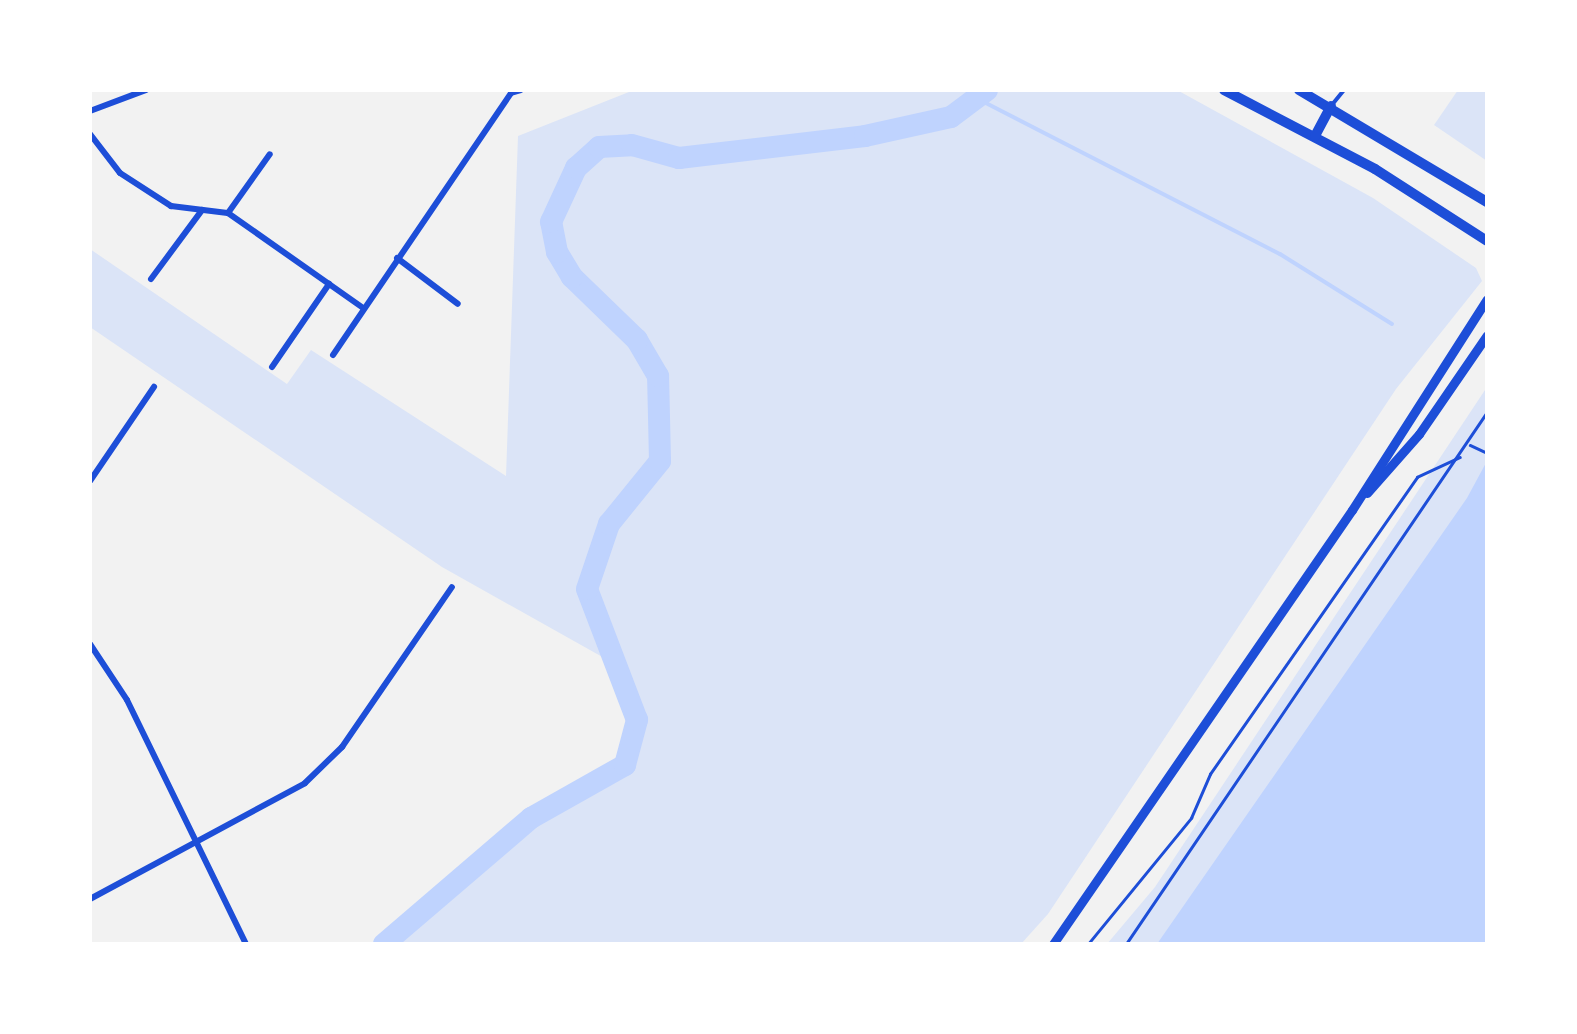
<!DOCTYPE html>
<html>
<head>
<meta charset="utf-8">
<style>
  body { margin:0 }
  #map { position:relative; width:1577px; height:1034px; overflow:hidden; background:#f2f2f2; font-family:"Roboto Serif",serif }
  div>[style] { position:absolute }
  .green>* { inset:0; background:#dbe4f7 }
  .water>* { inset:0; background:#bfd3fe }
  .stream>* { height:4px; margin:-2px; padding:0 2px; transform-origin:2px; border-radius:2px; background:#bfd3fe }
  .river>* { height:22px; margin:-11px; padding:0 11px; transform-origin:11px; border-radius:11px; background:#bfd3fe }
  .path>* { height:2.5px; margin:-1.25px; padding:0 1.25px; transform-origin:1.25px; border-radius:1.25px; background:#1d4ed8 }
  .service>* { height:4px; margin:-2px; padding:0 2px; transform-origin:2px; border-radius:2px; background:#1d4ed8 }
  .minor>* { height:6px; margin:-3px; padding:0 3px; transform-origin:3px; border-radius:3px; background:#1d4ed8 }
  .tertiary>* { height:9px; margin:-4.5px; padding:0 4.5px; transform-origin:4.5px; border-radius:4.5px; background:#1d4ed8 }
  .primary>* { height:10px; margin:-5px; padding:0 5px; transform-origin:5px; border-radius:5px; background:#1d4ed8 }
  span { translate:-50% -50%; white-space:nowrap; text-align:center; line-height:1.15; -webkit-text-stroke:8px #fff; paint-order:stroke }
  .frame { position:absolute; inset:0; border:92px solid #fff; pointer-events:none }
</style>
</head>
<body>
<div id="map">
  <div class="green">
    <i style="clip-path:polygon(634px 90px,1177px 90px,1373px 198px,1476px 268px,1482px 281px,1396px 389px,1048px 914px,1021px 944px,384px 944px,531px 818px,625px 765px,637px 720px,622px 668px,442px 567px,90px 327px,90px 249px,287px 384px,311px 350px,506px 476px,518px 136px)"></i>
    <i style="clip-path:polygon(1458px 90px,1487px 90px,1487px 161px,1434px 125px)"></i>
    <i style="clip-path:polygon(1487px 387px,1487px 944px,1107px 944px,1155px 887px)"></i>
  </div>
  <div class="water">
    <i style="clip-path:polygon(1487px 461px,1487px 944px,1157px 944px,1467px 498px)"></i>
  </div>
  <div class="stream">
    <i style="left:980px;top:100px;width:337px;rotate:27.2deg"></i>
    <i style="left:1280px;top:254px;width:132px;rotate:32deg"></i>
  </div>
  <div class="river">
    <i style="left:384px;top:944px;width:194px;rotate:-40.6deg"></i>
    <i style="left:531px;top:818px;width:108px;rotate:-29.4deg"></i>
    <i style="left:625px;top:765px;width:47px;rotate:-75.1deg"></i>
    <i style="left:637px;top:720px;width:140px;rotate:-110.9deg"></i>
    <i style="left:587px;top:589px;width:69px;rotate:-71.3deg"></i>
    <i style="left:609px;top:524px;width:81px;rotate:-51deg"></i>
    <i style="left:660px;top:461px;width:85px;rotate:-91.3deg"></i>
    <i style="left:658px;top:376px;width:42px;rotate:-120.3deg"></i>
    <i style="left:637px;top:340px;width:91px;rotate:-135.9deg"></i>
    <i style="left:572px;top:277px;width:29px;rotate:-121deg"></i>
    <i style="left:557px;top:252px;width:31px;rotate:-101deg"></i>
    <i style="left:551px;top:222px;width:60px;rotate:-65.2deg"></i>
    <i style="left:576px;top:168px;width:31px;rotate:-42deg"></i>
    <i style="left:599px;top:147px;width:33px;rotate:-3deg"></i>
    <i style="left:632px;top:145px;width:49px;rotate:15.5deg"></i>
    <i style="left:679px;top:158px;width:187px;rotate:-6.7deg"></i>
    <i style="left:865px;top:136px;width:88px;rotate:-12.5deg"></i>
    <i style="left:951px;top:117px;width:45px;rotate:-36.9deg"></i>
  </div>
  <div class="path">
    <i style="left:1470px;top:445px;width:19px;rotate:25deg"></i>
    <i style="left:1088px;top:944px;width:163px;rotate:-50.7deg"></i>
    <i style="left:1191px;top:818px;width:48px;rotate:-66.6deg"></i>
    <i style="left:1210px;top:774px;width:362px;rotate:-55.1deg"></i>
    <i style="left:1417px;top:477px;width:47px;rotate:-24.9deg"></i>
    <i style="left:1126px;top:944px;width:643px;rotate:-55.84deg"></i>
  </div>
  <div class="service">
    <i style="left:1331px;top:106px;width:21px;rotate:-51deg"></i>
  </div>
  <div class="minor">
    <i style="left:90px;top:111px;width:60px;rotate:-20.6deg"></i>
    <i style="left:90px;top:134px;width:49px;rotate:52.4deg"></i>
    <i style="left:120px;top:173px;width:61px;rotate:32.9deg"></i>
    <i style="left:171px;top:206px;width:57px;rotate:7deg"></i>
    <i style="left:228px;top:213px;width:165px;rotate:35.1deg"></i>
    <i style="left:228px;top:213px;width:72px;rotate:-54.6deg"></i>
    <i style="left:397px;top:258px;width:76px;rotate:37deg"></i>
    <i style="left:151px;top:279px;width:86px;rotate:-53.5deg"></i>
    <i style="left:333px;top:355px;width:317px;rotate:-55.8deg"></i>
    <i style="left:511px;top:93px;width:10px;rotate:-17deg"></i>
    <i style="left:272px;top:367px;width:101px;rotate:-55.5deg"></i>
    <i style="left:90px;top:481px;width:114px;rotate:-55.8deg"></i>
    <i style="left:90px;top:644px;width:67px;rotate:56.5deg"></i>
    <i style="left:127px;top:700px;width:271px;rotate:64deg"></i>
    <i style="left:90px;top:899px;width:244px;rotate:-28.3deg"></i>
    <i style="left:305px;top:783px;width:52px;rotate:-44.2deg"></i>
    <i style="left:342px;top:747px;width:194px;rotate:-55.5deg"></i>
  </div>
  <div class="tertiary">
    <i style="left:1367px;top:493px;width:79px;rotate:-48.6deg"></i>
    <i style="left:1419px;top:434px;width:120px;rotate:-55.5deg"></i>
    <i style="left:1053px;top:944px;width:527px;rotate:-55.44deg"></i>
    <i style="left:1352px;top:510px;width:250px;rotate:-57.4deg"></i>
  </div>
  <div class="primary">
    <i style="left:1224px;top:90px;width:170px;rotate:27.6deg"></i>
    <i style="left:1375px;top:169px;width:133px;rotate:32.7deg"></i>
    <i style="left:1299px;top:90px;width:219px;rotate:30.8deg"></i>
    <i style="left:1315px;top:136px;width:34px;rotate:-62deg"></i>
  </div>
  <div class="frame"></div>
</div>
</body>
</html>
